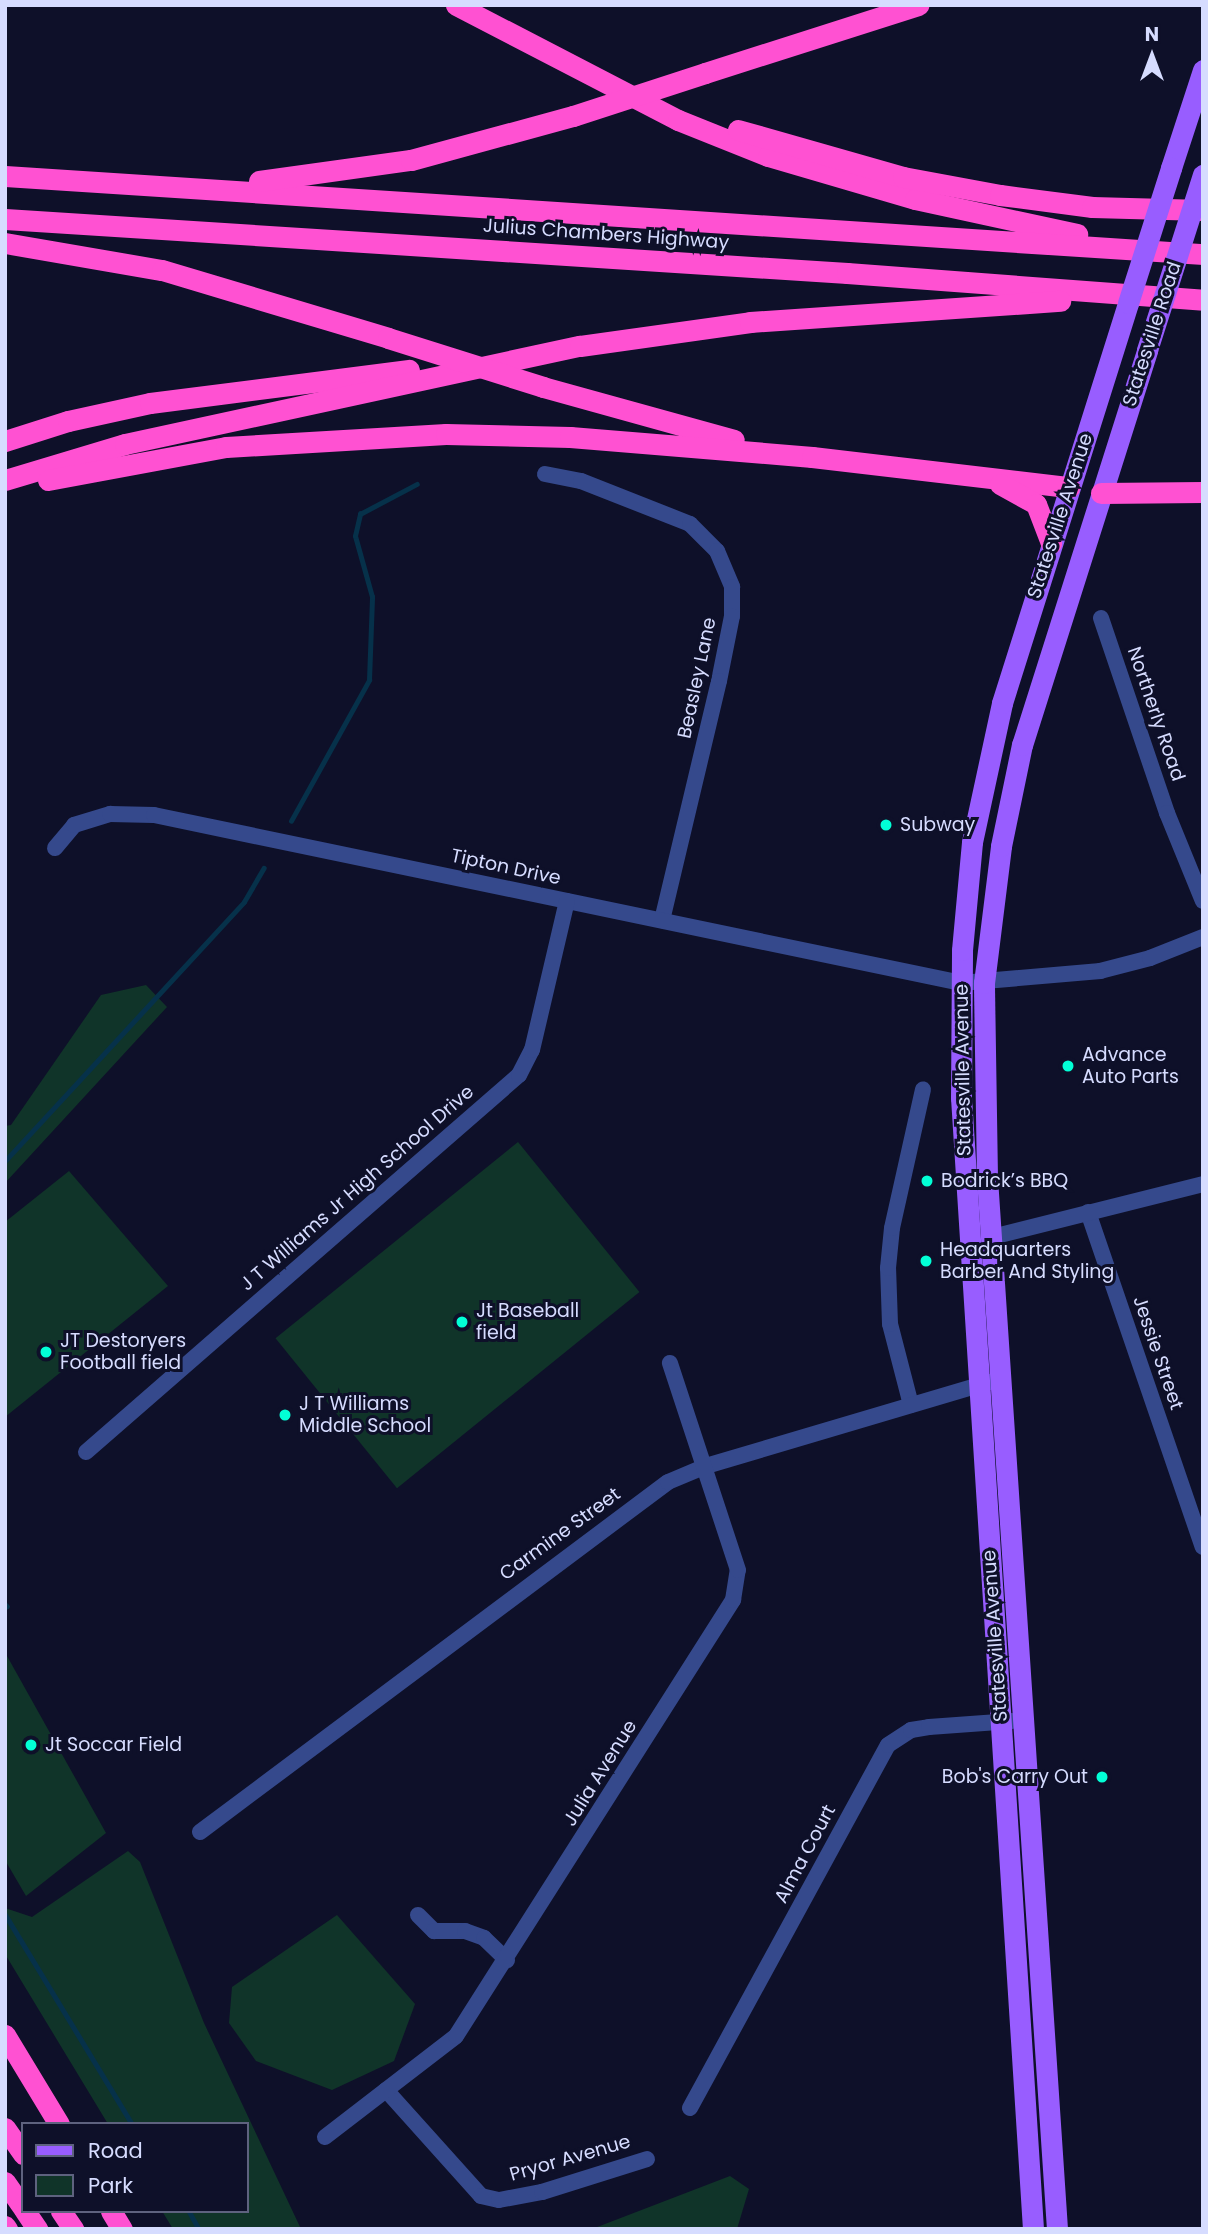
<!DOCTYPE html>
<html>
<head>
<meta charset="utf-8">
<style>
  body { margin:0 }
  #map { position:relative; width:1208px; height:2234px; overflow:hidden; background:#0e1029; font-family:Poppins,sans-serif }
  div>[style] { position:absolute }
  .green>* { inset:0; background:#103429; transform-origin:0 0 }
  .stream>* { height:4.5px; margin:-2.25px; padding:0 2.25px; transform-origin:2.25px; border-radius:2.25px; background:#06314a }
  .minor>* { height:16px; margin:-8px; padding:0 8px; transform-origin:8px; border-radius:8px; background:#35498c }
  .major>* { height:21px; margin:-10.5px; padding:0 10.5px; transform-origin:10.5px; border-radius:10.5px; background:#985dff }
  .highway>* { height:21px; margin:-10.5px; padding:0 10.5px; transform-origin:10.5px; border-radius:10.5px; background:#ff51d2 }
  .major-bridge>* { height:21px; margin:-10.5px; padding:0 10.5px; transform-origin:10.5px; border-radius:10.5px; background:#985dff }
  .highway-bridge>* { height:21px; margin:-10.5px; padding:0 10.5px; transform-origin:10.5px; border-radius:10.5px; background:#ff51d2 }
  .dots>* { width:19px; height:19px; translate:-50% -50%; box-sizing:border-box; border:4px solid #0e1029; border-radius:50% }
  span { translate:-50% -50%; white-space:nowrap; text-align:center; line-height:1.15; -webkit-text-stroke:6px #0e1029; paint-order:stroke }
  .street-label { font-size:19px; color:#d6dcff }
  .poi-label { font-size:19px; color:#d6dcff }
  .left { translate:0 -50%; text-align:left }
  .right { translate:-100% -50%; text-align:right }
  .frame { position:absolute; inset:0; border:7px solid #d6dcff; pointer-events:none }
  .legend { position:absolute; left:21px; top:2122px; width:228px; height:91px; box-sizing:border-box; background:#0e1029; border:2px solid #5e627f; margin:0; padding:9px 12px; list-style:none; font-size:21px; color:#d6dcff }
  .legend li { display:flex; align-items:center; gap:14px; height:35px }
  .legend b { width:35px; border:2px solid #5e627f }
  .north { position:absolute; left:1117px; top:21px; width:70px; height:70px; -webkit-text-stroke:5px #0e1029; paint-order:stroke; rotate:0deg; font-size:19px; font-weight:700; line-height:28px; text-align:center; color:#d6dcff }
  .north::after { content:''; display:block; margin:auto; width:24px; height:32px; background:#d6dcff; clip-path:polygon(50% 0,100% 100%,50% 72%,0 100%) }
</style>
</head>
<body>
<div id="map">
  <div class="green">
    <i style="clip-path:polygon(146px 985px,167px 1007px,5px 1183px,5px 1126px,11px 1125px,101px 995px)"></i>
    <i style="left:518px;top:1142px;width:193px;height:312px;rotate:51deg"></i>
    <i style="clip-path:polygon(69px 1171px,168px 1286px,5px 1417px,5px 1222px)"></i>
    <i style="clip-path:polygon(7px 1656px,106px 1833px,26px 1896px,5px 1860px)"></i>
    <i style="clip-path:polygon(128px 1851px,140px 1862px,204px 2023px,301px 2229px,173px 2229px,162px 2211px,247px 2211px,247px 2124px,108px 2124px,5px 1954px,5px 1908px,32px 1917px)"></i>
    <i style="clip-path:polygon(337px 1915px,415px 2004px,394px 2061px,332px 2090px,256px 2061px,229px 2023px,232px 1987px)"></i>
    <i style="clip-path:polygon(730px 2176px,749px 2189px,737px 2229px,592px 2229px)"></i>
  </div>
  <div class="stream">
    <i style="left:291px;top:821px;width:161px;rotate:-61deg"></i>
    <i style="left:369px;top:680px;width:83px;rotate:-87.9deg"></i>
    <i style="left:372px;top:597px;width:63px;rotate:-105.6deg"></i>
    <i style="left:355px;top:536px;width:23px;rotate:-77deg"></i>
    <i style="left:360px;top:514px;width:64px;rotate:-27.8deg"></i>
    <i style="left:5px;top:1161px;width:352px;rotate:-47.3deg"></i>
    <i style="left:244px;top:902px;width:39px;rotate:-60deg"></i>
    <i style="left:5px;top:1604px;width:3px;rotate:45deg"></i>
    <i style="left:5px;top:1914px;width:245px;rotate:58.8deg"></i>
    <i style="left:189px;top:2211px;width:21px;rotate:61deg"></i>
  </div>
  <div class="minor">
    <i style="left:545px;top:474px;width:37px;rotate:11deg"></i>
    <i style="left:581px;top:481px;width:117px;rotate:21.5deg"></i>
    <i style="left:690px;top:524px;width:38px;rotate:45deg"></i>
    <i style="left:717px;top:551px;width:39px;rotate:67deg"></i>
    <i style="left:732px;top:587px;width:29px;rotate:90deg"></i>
    <i style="left:732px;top:616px;width:66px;rotate:101.3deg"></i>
    <i style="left:719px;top:681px;width:246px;rotate:103.4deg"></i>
    <i style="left:1101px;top:618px;width:206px;rotate:71.3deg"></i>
    <i style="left:1167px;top:813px;width:95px;rotate:67.8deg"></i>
    <i style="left:55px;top:848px;width:30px;rotate:-50deg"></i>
    <i style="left:74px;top:825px;width:38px;rotate:-17deg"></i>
    <i style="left:110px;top:814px;width:44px;rotate:1.3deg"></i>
    <i style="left:154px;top:815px;width:824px;rotate:11.76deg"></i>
    <i style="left:961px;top:983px;width:140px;rotate:-4.9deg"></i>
    <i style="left:1100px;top:971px;width:52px;rotate:-14.6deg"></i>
    <i style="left:1150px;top:958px;width:57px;rotate:-21.6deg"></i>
    <i style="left:1088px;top:1212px;width:354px;rotate:71.1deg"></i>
    <i style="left:992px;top:1237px;width:218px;rotate:-14.1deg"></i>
    <i style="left:911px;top:1405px;width:84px;rotate:-104.5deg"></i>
    <i style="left:890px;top:1324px;width:56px;rotate:-92deg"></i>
    <i style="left:888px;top:1268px;width:40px;rotate:-84.3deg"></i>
    <i style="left:892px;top:1228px;width:142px;rotate:-77.4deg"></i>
    <i style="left:86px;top:1452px;width:574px;rotate:-41.05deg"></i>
    <i style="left:519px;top:1075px;width:28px;rotate:-63deg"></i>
    <i style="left:532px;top:1050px;width:153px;rotate:-76.8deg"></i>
    <i style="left:200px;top:1832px;width:584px;rotate:-36.79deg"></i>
    <i style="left:668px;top:1482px;width:41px;rotate:-22.8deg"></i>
    <i style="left:706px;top:1466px;width:296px;rotate:-16.5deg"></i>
    <i style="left:418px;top:1915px;width:23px;rotate:45deg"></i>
    <i style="left:434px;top:1931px;width:31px"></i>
    <i style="left:465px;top:1931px;width:20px;rotate:20deg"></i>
    <i style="left:484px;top:1938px;width:32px;rotate:44deg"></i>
    <i style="left:386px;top:2090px;width:142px;rotate:48.1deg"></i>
    <i style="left:481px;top:2196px;width:18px;rotate:13deg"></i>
    <i style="left:499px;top:2200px;width:44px;rotate:-10.5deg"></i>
    <i style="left:542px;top:2192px;width:110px;rotate:-17.4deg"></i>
    <i style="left:690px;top:2108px;width:413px;rotate:-61.4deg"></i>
    <i style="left:888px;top:1745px;width:27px;rotate:-33deg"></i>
    <i style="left:911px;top:1730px;width:18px;rotate:-9deg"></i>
    <i style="left:929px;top:1727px;width:83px;rotate:-4.1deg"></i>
    <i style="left:325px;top:2137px;width:165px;rotate:-37.6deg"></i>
    <i style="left:456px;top:2036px;width:517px;rotate:-57.57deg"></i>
    <i style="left:733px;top:1600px;width:30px;rotate:-81deg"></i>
    <i style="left:738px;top:1570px;width:218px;rotate:-108.2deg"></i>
  </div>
  <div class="major">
    <i style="left:1171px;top:168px;width:103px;rotate:-71.9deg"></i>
    <i style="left:1033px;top:2229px;width:1133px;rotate:-93.64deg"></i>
    <i style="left:961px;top:1098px;width:148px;rotate:-89.6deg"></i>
    <i style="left:962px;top:950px;width:108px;rotate:-84.7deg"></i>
    <i style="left:972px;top:842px;width:142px;rotate:-77.8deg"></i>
    <i style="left:1002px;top:703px;width:419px;rotate:-72.5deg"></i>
    <i style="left:1057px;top:2229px;width:1053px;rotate:-93.81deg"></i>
    <i style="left:987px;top:1178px;width:195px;rotate:-90.9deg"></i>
    <i style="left:984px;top:983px;width:138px;rotate:-82.9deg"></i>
    <i style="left:1001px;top:846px;width:103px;rotate:-78.3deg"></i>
    <i style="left:1022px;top:745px;width:414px;rotate:-72.4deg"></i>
  </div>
  <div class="highway">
    <i style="left:456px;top:5px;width:250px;rotate:27.4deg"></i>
    <i style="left:678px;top:120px;width:97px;rotate:21.8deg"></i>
    <i style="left:768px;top:156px;width:153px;rotate:16.3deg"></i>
    <i style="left:915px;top:199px;width:166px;rotate:12.2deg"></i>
    <i style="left:705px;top:73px;width:224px;rotate:-17.7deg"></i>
    <i style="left:738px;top:130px;width:172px;rotate:15.9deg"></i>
    <i style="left:903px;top:177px;width:99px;rotate:10.5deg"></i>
    <i style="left:1000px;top:195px;width:93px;rotate:7.4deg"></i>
    <i style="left:1092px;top:207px;width:111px;rotate:1.5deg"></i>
    <i style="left:5px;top:176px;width:1201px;rotate:3.73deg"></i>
    <i style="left:259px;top:181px;width:153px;rotate:-7.9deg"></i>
    <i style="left:411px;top:160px;width:168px;rotate:-15.2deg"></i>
    <i style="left:5px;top:219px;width:844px;rotate:3.67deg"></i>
    <i style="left:847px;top:273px;width:357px;rotate:4.3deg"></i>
    <i style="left:5px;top:243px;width:159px;rotate:9.8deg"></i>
    <i style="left:162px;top:270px;width:236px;rotate:16.7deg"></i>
    <i style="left:543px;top:387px;width:198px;rotate:15.5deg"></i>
    <i style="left:5px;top:441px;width:66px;rotate:-17.6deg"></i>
    <i style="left:68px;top:421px;width:84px;rotate:-12.4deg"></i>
    <i style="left:150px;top:403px;width:261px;rotate:-7.3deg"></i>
    <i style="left:5px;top:480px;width:125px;rotate:-16.7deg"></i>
    <i style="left:125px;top:444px;width:465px;rotate:-12.2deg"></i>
    <i style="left:580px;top:346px;width:172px;rotate:-8deg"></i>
    <i style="left:750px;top:322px;width:311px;rotate:-3.9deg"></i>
    <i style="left:48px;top:480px;width:181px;rotate:-10.5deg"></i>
    <i style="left:226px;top:447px;width:220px;rotate:-3.4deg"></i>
    <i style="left:446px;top:434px;width:124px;rotate:1.4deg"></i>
    <i style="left:570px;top:437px;width:243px;rotate:4.7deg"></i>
    <i style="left:812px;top:457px;width:259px;rotate:6.7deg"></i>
    <i style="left:1000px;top:484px;width:41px;rotate:29.1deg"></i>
    <i style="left:1036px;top:504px;width:42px;rotate:69deg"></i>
    <i style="left:1101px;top:493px;width:102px;rotate:-0.6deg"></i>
    <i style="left:5px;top:2035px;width:104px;rotate:58.8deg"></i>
    <i style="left:5px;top:2128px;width:32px;rotate:55deg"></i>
    <i style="left:5px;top:2182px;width:32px;rotate:55deg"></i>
    <i style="left:25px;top:2211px;width:22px;rotate:56deg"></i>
    <i style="left:61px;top:2211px;width:22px;rotate:56deg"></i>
    <i style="left:111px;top:2211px;width:21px;rotate:59deg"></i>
    <i style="left:5px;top:2226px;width:4px;rotate:56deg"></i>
  </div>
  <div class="major-bridge">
    <i style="left:1128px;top:303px;width:142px;rotate:-72.3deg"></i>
    <i style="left:1147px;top:350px;width:184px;rotate:-72.3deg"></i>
  </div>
  <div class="highway-bridge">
    <i style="left:573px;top:116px;width:139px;rotate:-18deg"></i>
    <i style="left:388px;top:338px;width:163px;rotate:17.5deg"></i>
  </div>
  <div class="dots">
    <i style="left:886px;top:825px;background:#02ffd6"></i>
    <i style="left:1068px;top:1066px;background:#02ffd6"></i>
    <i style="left:927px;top:1181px;background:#02ffd6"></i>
    <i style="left:926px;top:1261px;background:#02ffd6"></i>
    <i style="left:462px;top:1322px;background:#02ffd6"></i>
    <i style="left:46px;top:1352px;background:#02ffd6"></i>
    <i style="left:285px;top:1415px;background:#02ffd6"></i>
    <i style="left:31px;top:1745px;background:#02ffd6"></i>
    <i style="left:1102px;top:1777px;background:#02ffd6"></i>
  </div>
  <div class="street-label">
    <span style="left:606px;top:234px;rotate:4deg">Julius Chambers Highway</span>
    <span style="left:1152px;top:334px;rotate:-72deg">Statesville Road</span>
    <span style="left:1060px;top:516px;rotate:-72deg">Statesville Avenue</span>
    <span style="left:697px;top:678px;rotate:-78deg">Beasley Lane</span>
    <span style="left:1156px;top:714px;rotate:71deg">Northerly Road</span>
    <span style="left:506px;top:867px;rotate:12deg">Tipton Drive</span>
    <span style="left:963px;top:1070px;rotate:-91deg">Statesville Avenue</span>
    <span style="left:357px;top:1188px;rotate:-41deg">J T Williams Jr High School Drive</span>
    <span style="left:1158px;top:1353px;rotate:71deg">Jessie Street</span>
    <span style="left:560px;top:1534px;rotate:-36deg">Carmine Street</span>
    <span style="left:995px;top:1636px;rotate:-94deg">Statesville Avenue</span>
    <span style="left:600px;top:1773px;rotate:-58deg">Julia Avenue</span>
    <span style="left:805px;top:1854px;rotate:-62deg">Alma Court</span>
    <span style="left:570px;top:2158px;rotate:-16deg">Pryor Avenue</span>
  </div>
  <div class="poi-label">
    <span class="left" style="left:900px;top:825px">Subway</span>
    <span class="left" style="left:1082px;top:1066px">Advance<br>Auto Parts</span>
    <span class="left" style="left:941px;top:1181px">Bodrick’s BBQ</span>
    <span class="left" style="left:940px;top:1261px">Headquarters<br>Barber And Styling</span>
    <span class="left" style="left:476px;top:1322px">Jt Baseball<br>field</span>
    <span class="left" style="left:60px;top:1352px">JT Destoryers<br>Football field</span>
    <span class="left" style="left:299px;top:1415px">J T Williams<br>Middle School</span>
    <span class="left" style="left:45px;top:1745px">Jt Soccar Field</span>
    <span class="right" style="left:1088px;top:1777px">Bob's Carry Out</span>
  </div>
  <div class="frame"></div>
  <ul class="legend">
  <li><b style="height:9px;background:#985dff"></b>Road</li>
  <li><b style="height:19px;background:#103429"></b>Park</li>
  </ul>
  <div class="north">N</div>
</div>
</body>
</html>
